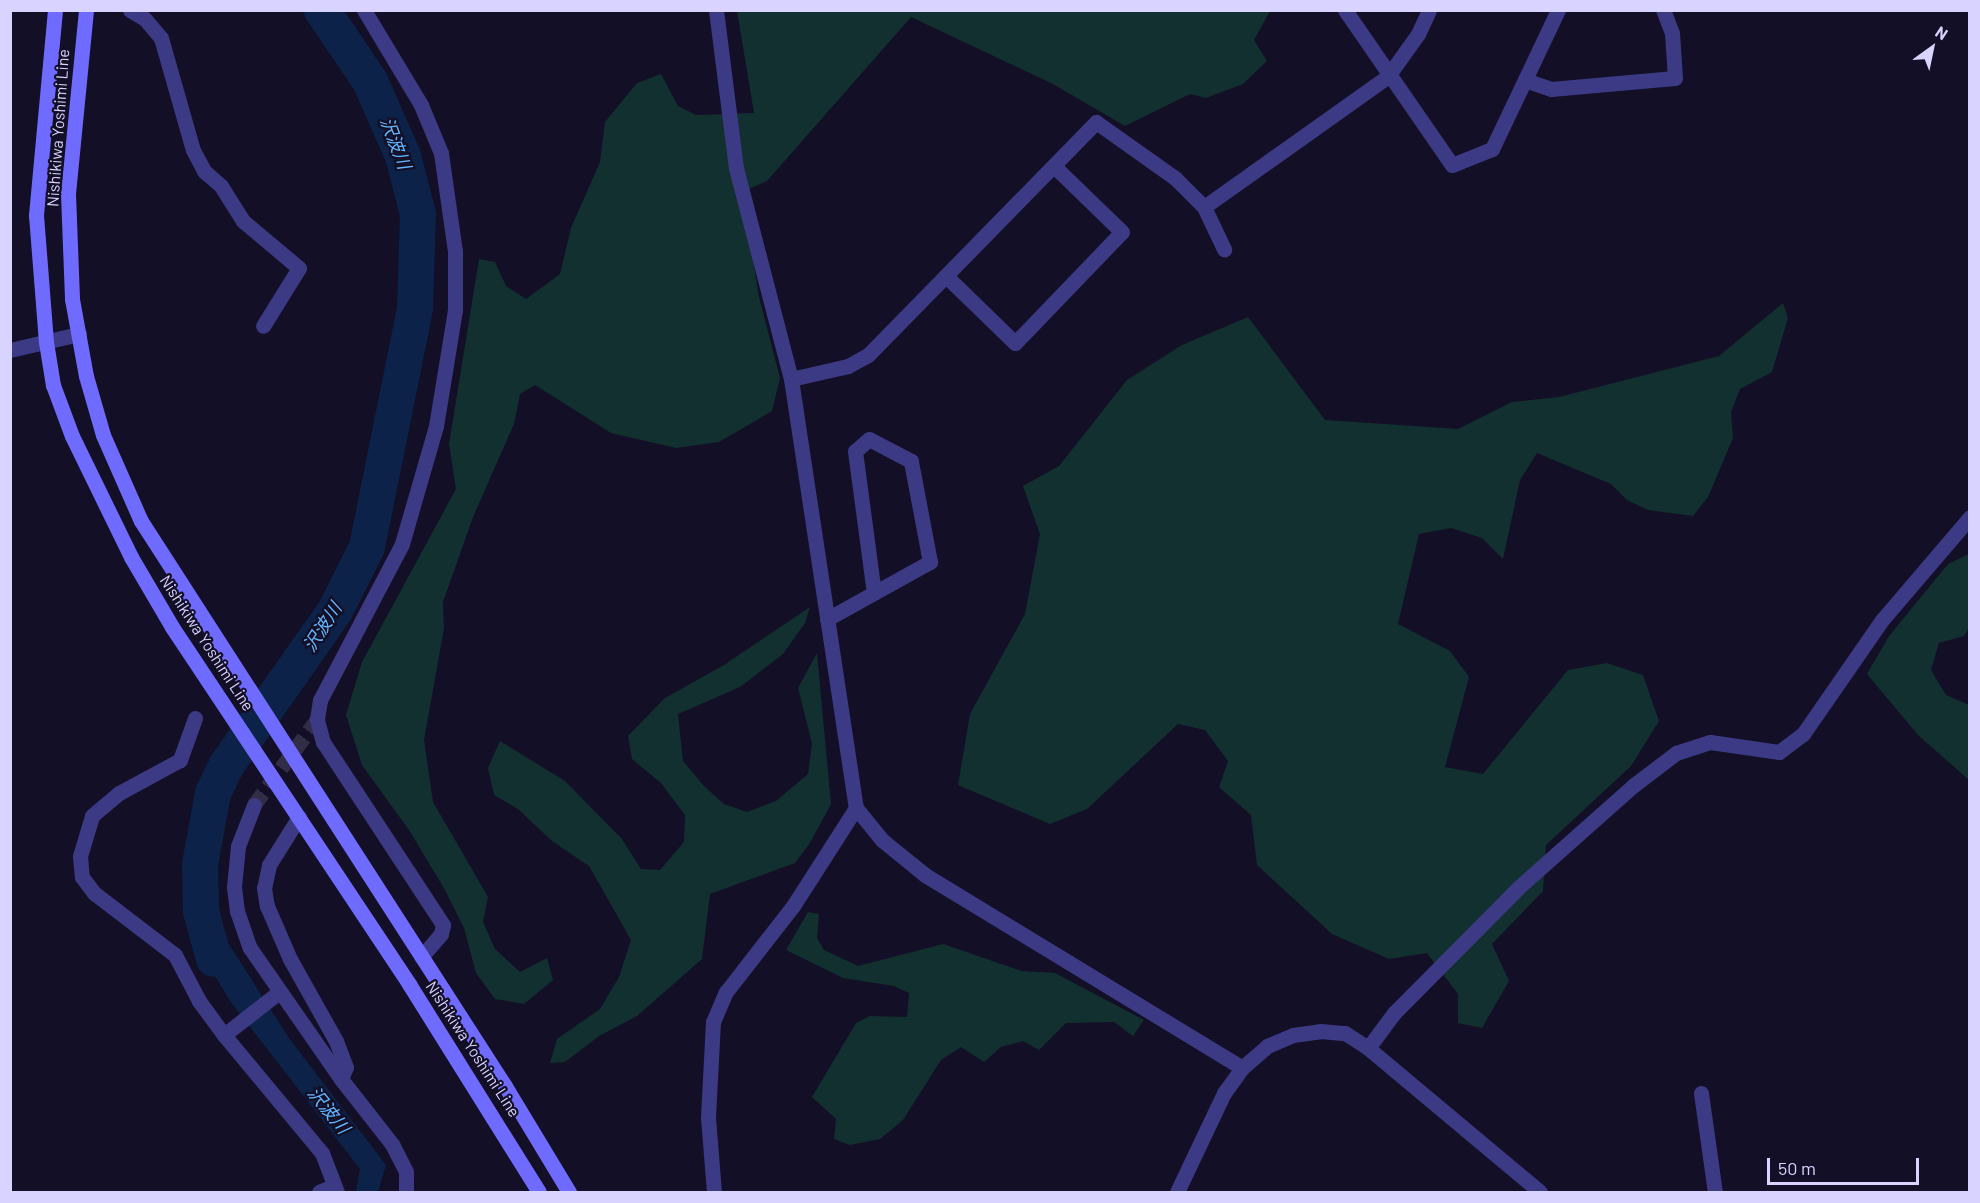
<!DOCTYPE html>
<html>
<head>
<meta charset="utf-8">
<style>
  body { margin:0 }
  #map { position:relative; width:1980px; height:1203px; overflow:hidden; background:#130f26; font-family:Barlow,"Noto Sans JP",sans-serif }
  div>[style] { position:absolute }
  .green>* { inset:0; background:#12302f }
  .water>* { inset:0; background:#0c2248 }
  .river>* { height:36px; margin:-18px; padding:0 18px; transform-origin:18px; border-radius:18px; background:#0c2248 }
  .minor-tunnel>* { height:15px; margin-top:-7.5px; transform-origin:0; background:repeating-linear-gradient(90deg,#312d47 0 15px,transparent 0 23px) }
  .minor>* { height:15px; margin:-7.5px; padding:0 7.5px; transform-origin:7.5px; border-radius:7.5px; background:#3d3a85 }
  .tertiary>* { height:15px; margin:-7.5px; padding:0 7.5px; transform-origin:7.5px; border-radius:7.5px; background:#3d3a85 }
  .secondary>* { height:15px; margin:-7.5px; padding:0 7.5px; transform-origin:7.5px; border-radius:7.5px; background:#6f6bff }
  span { translate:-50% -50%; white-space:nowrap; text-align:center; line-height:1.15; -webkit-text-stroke:4.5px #130f26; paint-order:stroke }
  .street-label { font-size:16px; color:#d9d4ff }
  .water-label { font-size:18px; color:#62b6ff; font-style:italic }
  .frame { position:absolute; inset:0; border:12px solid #d9d4ff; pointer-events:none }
  .north { position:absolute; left:1902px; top:18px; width:60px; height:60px; -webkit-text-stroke:4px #130f26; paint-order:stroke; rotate:33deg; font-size:16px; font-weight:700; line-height:24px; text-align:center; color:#d9d4ff }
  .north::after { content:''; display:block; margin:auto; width:21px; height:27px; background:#d9d4ff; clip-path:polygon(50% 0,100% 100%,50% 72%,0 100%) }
  .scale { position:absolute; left:1767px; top:1158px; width:152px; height:27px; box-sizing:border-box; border:3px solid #d9d4ff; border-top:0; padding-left:8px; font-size:18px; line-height:21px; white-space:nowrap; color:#d9d4ff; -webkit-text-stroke:4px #130f26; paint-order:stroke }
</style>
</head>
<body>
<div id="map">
  <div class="green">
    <i style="clip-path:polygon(737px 11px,1270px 11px,1254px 40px,1267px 61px,1243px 84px,1206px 98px,1190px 94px,1125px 126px,1053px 84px,911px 17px,767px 181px,742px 192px,759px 297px,780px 378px,772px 411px,719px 442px,676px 448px,611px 433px,535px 385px,520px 394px,514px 424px,473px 517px,443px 602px,444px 628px,424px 740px,433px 802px,488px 897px,483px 922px,495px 949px,520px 972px,547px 958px,553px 980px,524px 1004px,495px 999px,476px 973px,464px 928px,445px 890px,409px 830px,362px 765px,346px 715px,362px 662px,456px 489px,449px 444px,479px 259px,495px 262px,506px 286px,526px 299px,560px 274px,571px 228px,600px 162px,605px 122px,637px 83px,661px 74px,678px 106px,696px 115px,754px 113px)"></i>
    <i style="clip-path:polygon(1783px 303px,1788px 318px,1772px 372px,1740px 389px,1731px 412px,1733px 438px,1708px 497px,1693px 516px,1648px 510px,1627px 500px,1611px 484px,1537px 453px,1520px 480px,1503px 559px,1482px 538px,1451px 528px,1419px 534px,1398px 624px,1450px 651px,1469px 677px,1445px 767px,1483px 774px,1568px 670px,1607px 663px,1643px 675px,1659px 721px,1631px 766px,1546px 845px,1543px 891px,1492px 944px,1509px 981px,1482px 1028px,1458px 1023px,1458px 994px,1427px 953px,1389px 959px,1332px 934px,1257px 865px,1251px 815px,1219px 787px,1228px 761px,1205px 730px,1178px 724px,1087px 809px,1050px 824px,958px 785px,970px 714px,1025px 614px,1040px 534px,1023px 486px,1059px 466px,1127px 380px,1182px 345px,1248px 317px,1325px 420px,1458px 429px,1512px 402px,1559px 397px,1719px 356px)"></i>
    <i style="clip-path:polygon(1969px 554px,1969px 628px,1964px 636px,1939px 643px,1931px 670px,1946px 695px,1969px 705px,1969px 780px,1918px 735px,1867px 674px,1889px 636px,1948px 564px)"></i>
    <i style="clip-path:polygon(810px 607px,805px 623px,783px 654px,740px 687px,678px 714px,683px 761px,704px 786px,724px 804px,747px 812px,776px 801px,808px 774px,812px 744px,798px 688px,817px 653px,831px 804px,810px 843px,795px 863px,710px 894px,702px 959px,637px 1016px,599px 1036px,565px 1062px,550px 1063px,557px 1039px,600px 1009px,619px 977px,631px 940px,589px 866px,552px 841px,518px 809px,494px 795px,488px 768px,500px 741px,565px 781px,622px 839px,641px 869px,660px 870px,684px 842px,685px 815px,661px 783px,632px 759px,628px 736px,665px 698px,724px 665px)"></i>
    <i style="clip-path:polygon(808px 912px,819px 914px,817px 938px,824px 950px,858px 966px,943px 944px,1022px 971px,1055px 973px,1144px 1020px,1133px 1036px,1114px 1022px,1066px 1023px,1039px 1050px,1023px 1041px,1001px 1047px,984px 1062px,961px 1047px,941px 1060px,903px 1120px,880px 1139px,850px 1145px,834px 1139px,836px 1119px,812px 1097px,856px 1023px,870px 1016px,907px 1017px,909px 993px,894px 986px,843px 978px,786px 950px)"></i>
  </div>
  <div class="water">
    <i style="clip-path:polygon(201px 911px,223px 935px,289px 1038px,386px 1165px,378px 1192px,356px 1192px,360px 1169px,230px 1001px,208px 964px)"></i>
  </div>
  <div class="river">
    <i style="left:214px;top:959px;width:50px;rotate:-105.2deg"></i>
    <i style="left:201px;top:911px;width:47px;rotate:-91.2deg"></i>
    <i style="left:200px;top:864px;width:72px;rotate:-79.6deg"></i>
    <i style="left:213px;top:793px;width:30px;rotate:-64deg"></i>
    <i style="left:226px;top:766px;width:189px;rotate:-54.9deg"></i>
    <i style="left:335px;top:611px;width:72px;rotate:-63.4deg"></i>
    <i style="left:367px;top:547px;width:244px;rotate:-78.6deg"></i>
    <i style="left:415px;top:308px;width:94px;rotate:-88.2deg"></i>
    <i style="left:418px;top:214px;width:60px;rotate:-104.5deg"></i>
    <i style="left:403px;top:156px;width:82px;rotate:-113.7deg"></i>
    <i style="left:370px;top:81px;width:86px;rotate:-124.1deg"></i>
  </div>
  <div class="minor-tunnel">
    <i style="left:254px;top:805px;width:106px;rotate:-53.5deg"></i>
  </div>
  <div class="minor">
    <i style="left:130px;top:10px;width:17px;rotate:31deg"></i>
    <i style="left:145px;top:19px;width:25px;rotate:50deg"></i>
    <i style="left:161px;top:38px;width:116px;rotate:74.1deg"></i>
    <i style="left:193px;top:150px;width:24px;rotate:62deg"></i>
    <i style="left:204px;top:171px;width:23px;rotate:41deg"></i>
    <i style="left:221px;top:186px;width:41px;rotate:57.8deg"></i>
    <i style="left:243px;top:221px;width:73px;rotate:40deg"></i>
    <i style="left:299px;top:268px;width:68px;rotate:121.8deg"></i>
    <i style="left:364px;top:10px;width:111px;rotate:59deg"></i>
    <i style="left:421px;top:105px;width:52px;rotate:67.4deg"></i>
    <i style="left:441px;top:153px;width:99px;rotate:81.9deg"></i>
    <i style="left:455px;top:251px;width:59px;rotate:90deg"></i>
    <i style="left:455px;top:310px;width:118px;rotate:99.3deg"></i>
    <i style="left:436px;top:426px;width:123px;rotate:106.1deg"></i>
    <i style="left:402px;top:544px;width:176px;rotate:117.7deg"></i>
    <i style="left:320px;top:700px;width:20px;rotate:99deg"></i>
    <i style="left:317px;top:720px;width:23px;rotate:75deg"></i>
    <i style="left:323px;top:742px;width:219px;rotate:56.7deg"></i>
    <i style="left:443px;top:925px;width:9px;rotate:103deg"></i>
    <i style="left:441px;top:934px;width:30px;rotate:131deg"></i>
    <i style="left:716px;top:10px;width:159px;rotate:82.8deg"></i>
    <i style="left:736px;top:168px;width:218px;rotate:75.4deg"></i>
    <i style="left:791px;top:379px;width:434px;rotate:81.4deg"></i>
    <i style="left:856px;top:808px;width:41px;rotate:50.9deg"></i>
    <i style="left:882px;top:840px;width:55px;rotate:39.1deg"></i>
    <i style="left:925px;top:875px;width:371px;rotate:31.3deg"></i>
    <i style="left:1345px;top:10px;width:188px;rotate:55.4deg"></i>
    <i style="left:1452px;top:165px;width:43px;rotate:-21.8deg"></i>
    <i style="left:1492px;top:149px;width:154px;rotate:-64.6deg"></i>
    <i style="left:1525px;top:80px;width:28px;rotate:19deg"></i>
    <i style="left:1551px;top:89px;width:124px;rotate:-5.1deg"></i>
    <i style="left:1675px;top:78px;width:45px;rotate:-93.8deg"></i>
    <i style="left:1672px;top:33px;width:25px;rotate:-111deg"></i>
    <i style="left:1204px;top:207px;width:226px;rotate:-35.4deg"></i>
    <i style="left:1388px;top:76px;width:52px;rotate:-54.5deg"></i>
    <i style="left:1418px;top:34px;width:26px;rotate:-65deg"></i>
    <i style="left:946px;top:276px;width:96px;rotate:44.2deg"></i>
    <i style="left:1015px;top:343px;width:154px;rotate:-46.1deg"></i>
    <i style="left:1122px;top:232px;width:95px;rotate:-135.9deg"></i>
    <i style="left:791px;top:379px;width:58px;rotate:-12.8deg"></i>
    <i style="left:848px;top:366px;width:23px;rotate:-29deg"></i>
    <i style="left:868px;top:355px;width:326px;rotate:-45.6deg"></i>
    <i style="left:1096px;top:122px;width:97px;rotate:35.3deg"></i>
    <i style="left:1175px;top:178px;width:41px;rotate:45deg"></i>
    <i style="left:1204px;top:207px;width:47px;rotate:64.5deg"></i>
    <i style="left:827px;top:619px;width:118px;rotate:-29deg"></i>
    <i style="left:930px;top:562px;width:103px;rotate:-100.7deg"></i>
    <i style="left:911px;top:461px;width:47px;rotate:-152.4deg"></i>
    <i style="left:869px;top:439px;width:18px;rotate:139deg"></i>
    <i style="left:855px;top:451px;width:143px;rotate:82.4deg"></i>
    <i style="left:195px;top:718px;width:45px;rotate:109.7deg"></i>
    <i style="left:180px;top:760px;width:69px;rotate:151.6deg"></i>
    <i style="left:119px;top:793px;width:35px;rotate:140deg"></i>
    <i style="left:92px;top:816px;width:42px;rotate:106.7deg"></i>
    <i style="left:80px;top:856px;width:21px;rotate:85deg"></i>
    <i style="left:82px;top:877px;width:20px;rotate:53deg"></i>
    <i style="left:94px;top:893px;width:102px;rotate:37.4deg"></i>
    <i style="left:175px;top:955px;width:52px;rotate:62.4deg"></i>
    <i style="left:199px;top:1001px;width:42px;rotate:53.7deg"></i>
    <i style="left:254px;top:805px;width:44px;rotate:111.3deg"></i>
    <i style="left:238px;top:846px;width:41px;rotate:95.6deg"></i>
    <i style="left:234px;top:887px;width:24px;rotate:83deg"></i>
    <i style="left:237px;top:911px;width:39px;rotate:71deg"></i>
    <i style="left:250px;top:948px;width:160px;rotate:55.2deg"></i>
    <i style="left:341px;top:1079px;width:83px;rotate:51.9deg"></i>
    <i style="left:392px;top:1144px;width:31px;rotate:63deg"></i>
    <i style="left:406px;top:1172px;width:20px;rotate:90deg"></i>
    <i style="left:299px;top:817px;width:57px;rotate:122deg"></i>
    <i style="left:269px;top:865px;width:24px;rotate:102deg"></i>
    <i style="left:264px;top:888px;width:18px;rotate:81deg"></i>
    <i style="left:267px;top:906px;width:58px;rotate:66.5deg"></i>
    <i style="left:290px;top:959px;width:94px;rotate:60.7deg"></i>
    <i style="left:336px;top:1041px;width:28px;rotate:69deg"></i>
    <i style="left:346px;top:1067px;width:13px;rotate:113deg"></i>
    <i style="left:279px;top:992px;width:70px;rotate:142deg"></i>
    <i style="left:224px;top:1035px;width:153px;rotate:50.3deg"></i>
    <i style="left:322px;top:1153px;width:42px;rotate:69deg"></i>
    <i style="left:1368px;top:1048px;width:44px;rotate:-53.4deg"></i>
    <i style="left:1394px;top:1013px;width:177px;rotate:-45.2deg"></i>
    <i style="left:1519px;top:887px;width:154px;rotate:-41.6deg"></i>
    <i style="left:1634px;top:785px;width:53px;rotate:-37.3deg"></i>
    <i style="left:1676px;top:753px;width:36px;rotate:-18deg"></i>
    <i style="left:1710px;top:742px;width:70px;rotate:8.2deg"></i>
    <i style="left:1779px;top:752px;width:30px;rotate:-37deg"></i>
    <i style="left:1803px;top:734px;width:139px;rotate:-55.3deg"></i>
    <i style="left:1882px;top:620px;width:135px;rotate:-49.5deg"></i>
    <i style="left:1701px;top:1093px;width:100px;rotate:82deg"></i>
    <i style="left:319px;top:1192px;width:15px;rotate:-23deg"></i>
    <i style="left:714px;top:1192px;width:75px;rotate:-94.6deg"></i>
    <i style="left:708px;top:1117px;width:95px;rotate:-87deg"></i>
    <i style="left:713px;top:1022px;width:33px;rotate:-67deg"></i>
    <i style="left:726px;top:992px;width:109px;rotate:-52.1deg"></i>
    <i style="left:793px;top:906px;width:117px;rotate:-57.3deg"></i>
    <i style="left:1177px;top:1192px;width:110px;rotate:-64.6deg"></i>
    <i style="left:1224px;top:1093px;width:31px;rotate:-54deg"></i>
    <i style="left:1242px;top:1068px;width:33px;rotate:-41deg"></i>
    <i style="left:1267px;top:1046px;width:28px;rotate:-23deg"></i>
    <i style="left:1293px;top:1035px;width:27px;rotate:-8deg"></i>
    <i style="left:1320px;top:1031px;width:25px;rotate:5deg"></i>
    <i style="left:1345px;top:1033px;width:27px;rotate:33deg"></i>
    <i style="left:1368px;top:1048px;width:224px;rotate:39.9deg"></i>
  </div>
  <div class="tertiary">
    <i style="left:10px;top:350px;width:71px;rotate:-13.1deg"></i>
  </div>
  <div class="secondary">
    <i style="left:55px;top:10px;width:206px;rotate:95.3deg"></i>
    <i style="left:36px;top:215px;width:127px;rotate:85.5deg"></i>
    <i style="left:46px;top:342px;width:44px;rotate:80.8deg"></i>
    <i style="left:53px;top:385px;width:54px;rotate:69.6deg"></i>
    <i style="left:72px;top:436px;width:135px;rotate:64deg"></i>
    <i style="left:131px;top:557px;width:81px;rotate:59.6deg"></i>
    <i style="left:172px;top:627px;width:429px;rotate:56.4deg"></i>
    <i style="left:409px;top:984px;width:245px;rotate:58deg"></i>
    <i style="left:86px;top:10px;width:185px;rotate:95.6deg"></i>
    <i style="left:68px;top:194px;width:105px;rotate:87.8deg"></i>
    <i style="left:72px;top:299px;width:78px;rotate:79.7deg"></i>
    <i style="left:86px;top:376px;width:61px;rotate:73.9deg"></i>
    <i style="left:103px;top:435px;width:94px;rotate:66.2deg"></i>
    <i style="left:141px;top:521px;width:672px;rotate:57.21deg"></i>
    <i style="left:505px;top:1086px;width:124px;rotate:58.9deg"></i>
  </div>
  <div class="street-label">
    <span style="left:58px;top:128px;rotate:-86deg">Nishikiwa Yoshimi Line</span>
    <span style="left:207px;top:643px;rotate:57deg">Nishikiwa Yoshimi Line</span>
    <span style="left:473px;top:1049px;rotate:57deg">Nishikiwa Yoshimi Line</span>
  </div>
  <div class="water-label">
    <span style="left:396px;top:143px;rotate:69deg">沢波川</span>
    <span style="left:322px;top:627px;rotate:-57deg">沢波川</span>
    <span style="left:329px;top:1110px;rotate:51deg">沢波川</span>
  </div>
  <div class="frame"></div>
  <div class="north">N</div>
  <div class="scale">50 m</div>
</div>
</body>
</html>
